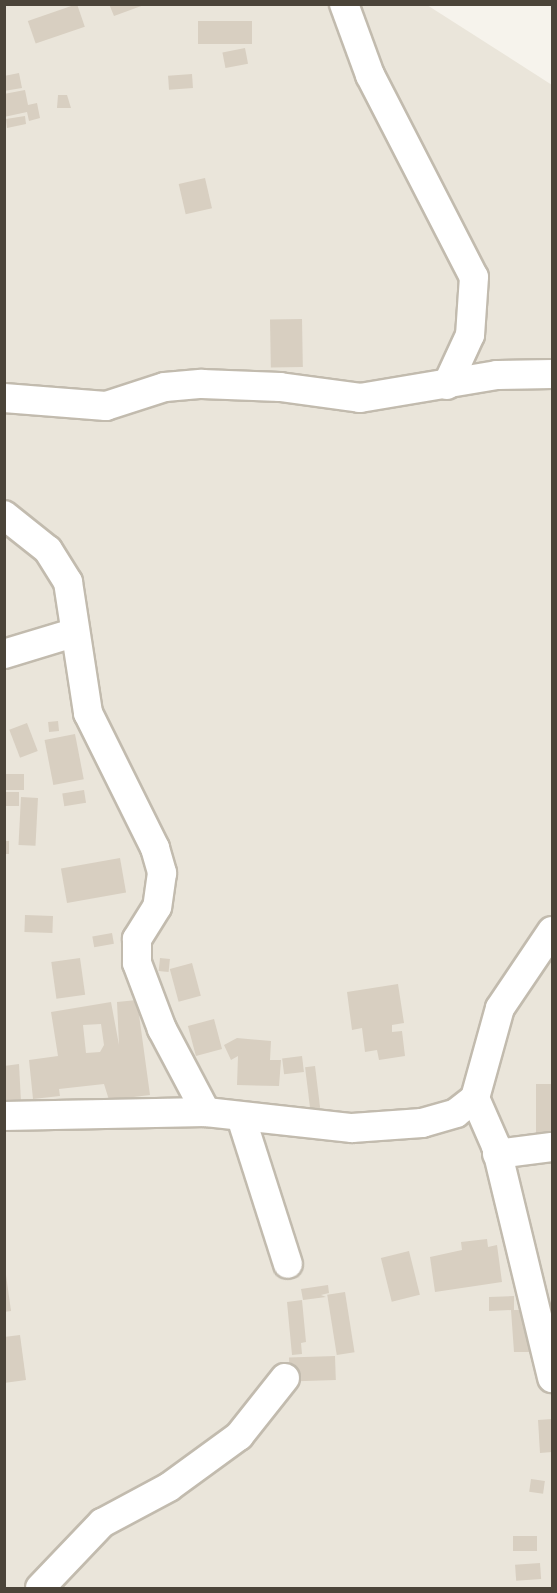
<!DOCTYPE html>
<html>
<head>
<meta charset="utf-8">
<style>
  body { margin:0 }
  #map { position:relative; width:557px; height:1593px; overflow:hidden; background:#f6f3ec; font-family:Quicksand,sans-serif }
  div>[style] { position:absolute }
  .residential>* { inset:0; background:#eae5da }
  .building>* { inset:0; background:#d8cfc1; transform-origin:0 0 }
  .roads { filter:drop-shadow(2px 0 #c2bbae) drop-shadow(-2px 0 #c2bbae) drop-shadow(0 2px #c2bbae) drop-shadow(0 -2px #c2bbae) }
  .minor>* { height:28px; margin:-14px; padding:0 14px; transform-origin:14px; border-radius:14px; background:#fff }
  span { translate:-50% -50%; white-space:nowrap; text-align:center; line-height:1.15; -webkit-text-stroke:6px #fff; paint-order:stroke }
  .frame { position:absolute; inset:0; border:6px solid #4b4439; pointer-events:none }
</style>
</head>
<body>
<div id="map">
  <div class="residential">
    <i style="clip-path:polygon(5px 5px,427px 5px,552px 85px,552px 1588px,5px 1588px)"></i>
  </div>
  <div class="building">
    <i style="left:77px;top:4px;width:24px;height:52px;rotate:71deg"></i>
    <i style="clip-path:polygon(109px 4px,144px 4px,144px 5px,114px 16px)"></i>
    <i style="left:252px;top:21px;width:23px;height:54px;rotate:90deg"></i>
    <i style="left:245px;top:48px;width:16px;height:23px;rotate:79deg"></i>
    <i style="clip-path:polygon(19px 73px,22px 88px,4px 91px,4px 76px)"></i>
    <i style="left:192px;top:74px;width:14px;height:24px;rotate:86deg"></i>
    <i style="clip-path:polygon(25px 90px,28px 105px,37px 103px,40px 118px,29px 121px,27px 112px,4px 117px,4px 94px)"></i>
    <i style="clip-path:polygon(58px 95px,67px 95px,71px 108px,57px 108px)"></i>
    <i style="clip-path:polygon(25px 116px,26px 124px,7px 128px,6px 119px)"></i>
    <i style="left:205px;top:178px;width:31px;height:27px;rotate:77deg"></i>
    <i style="left:302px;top:319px;width:48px;height:32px;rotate:89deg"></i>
    <i style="left:58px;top:721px;width:10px;height:10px;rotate:84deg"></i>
    <i style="left:27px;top:723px;width:30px;height:19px;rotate:69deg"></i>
    <i style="left:75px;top:734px;width:46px;height:31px;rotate:79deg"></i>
    <i style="left:4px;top:774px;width:20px;height:16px"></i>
    <i style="left:84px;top:790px;width:13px;height:22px;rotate:81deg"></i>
    <i style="left:4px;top:792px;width:15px;height:14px"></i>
    <i style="left:21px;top:797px;width:17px;height:48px;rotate:3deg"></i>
    <i style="left:4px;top:841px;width:5px;height:13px"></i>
    <i style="left:120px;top:858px;width:35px;height:60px;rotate:80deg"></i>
    <i style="left:25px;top:915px;width:28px;height:17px;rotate:2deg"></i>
    <i style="left:112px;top:933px;width:11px;height:20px;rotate:80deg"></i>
    <i style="left:80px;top:958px;width:37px;height:29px;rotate:82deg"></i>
    <i style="left:160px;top:958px;width:10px;height:13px;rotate:6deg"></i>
    <i style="left:192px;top:963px;width:34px;height:23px;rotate:75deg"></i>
    <i style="clip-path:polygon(398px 984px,404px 1023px,392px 1025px,392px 1032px,402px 1031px,405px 1056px,379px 1060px,377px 1050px,365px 1052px,362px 1028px,352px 1030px,347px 992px)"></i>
    <i style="clip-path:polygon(evenodd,137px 1000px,150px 1095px,109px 1100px,104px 1084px,59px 1089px,60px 1096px,33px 1099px,29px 1060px,58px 1056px,51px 1012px,111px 1002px,119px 1045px,117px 1002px,137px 1000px,101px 1024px,104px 1045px,100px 1052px,86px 1053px,83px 1025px,101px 1024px)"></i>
    <i style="left:214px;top:1019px;width:31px;height:27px;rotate:75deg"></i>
    <i style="clip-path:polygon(237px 1038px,271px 1041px,270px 1060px,281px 1060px,279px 1086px,237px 1085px,238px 1056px,231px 1060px,224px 1045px)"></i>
    <i style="left:302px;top:1056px;width:16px;height:20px;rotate:83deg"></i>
    <i style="clip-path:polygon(19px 1064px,21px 1102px,4px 1103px,4px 1066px)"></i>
    <i style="left:315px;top:1066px;width:42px;height:10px;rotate:83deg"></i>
    <i style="left:552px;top:1084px;width:55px;height:16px;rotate:90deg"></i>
    <i style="clip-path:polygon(487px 1239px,488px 1247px,497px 1245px,502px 1282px,435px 1292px,430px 1257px,462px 1250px,461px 1242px)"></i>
    <i style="left:409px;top:1251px;width:45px;height:29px;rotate:76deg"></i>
    <i style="clip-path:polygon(6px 1275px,11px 1311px,4px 1312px,4px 1276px)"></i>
    <i style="clip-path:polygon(328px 1285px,329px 1293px,321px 1295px,326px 1297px,303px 1300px,301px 1289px)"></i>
    <i style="left:345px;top:1292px;width:61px;height:18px;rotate:81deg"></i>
    <i style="clip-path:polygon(514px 1296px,514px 1310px,529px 1310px,531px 1352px,514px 1352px,511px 1310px,489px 1311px,489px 1297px)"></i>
    <i style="clip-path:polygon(302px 1300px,306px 1342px,301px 1343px,302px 1354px,292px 1355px,287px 1302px)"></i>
    <i style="clip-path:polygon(20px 1335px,26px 1380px,4px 1383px,4px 1337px)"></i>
    <i style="left:335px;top:1356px;width:24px;height:46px;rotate:88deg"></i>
    <i style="clip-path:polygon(552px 1419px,552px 1452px,540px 1453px,538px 1420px)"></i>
    <i style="left:531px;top:1479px;width:14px;height:13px;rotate:8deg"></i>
    <i style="left:537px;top:1536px;width:15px;height:24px;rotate:90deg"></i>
    <i style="left:540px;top:1563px;width:16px;height:25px;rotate:86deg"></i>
  </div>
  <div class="roads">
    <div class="minor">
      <i style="left:344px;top:4px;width:76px;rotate:69.9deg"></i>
      <i style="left:370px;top:75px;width:227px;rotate:62.8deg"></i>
      <i style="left:474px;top:277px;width:58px;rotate:93.9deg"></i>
      <i style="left:470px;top:335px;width:55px;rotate:114.7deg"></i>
      <i style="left:4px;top:398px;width:102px;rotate:4.5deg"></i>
      <i style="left:106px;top:406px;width:62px;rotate:-17.9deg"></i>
      <i style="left:165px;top:387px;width:37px;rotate:-5deg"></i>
      <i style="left:202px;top:384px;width:78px;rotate:2.2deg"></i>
      <i style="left:280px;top:387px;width:81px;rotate:7.8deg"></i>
      <i style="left:360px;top:398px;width:139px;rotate:-9.5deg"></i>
      <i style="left:497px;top:375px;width:55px;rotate:-1deg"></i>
      <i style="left:4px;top:515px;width:56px;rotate:38.5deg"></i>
      <i style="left:48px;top:550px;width:38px;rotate:58deg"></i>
      <i style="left:68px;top:582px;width:133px;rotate:81.3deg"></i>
      <i style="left:88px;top:713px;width:151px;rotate:63.6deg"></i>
      <i style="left:155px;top:848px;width:26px;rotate:74deg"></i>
      <i style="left:162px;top:873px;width:34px;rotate:98deg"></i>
      <i style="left:157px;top:907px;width:38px;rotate:122deg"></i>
      <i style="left:137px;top:939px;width:24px;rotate:90deg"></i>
      <i style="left:137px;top:963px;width:71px;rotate:69.3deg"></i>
      <i style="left:162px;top:1029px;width:94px;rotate:62.1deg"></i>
      <i style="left:4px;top:654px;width:72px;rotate:-16.9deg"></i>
      <i style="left:475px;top:1098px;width:52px;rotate:66.4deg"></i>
      <i style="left:496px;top:1146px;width:239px;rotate:76.4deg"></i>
      <i style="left:4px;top:1116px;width:202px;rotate:-1.1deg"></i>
      <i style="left:206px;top:1112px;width:147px;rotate:6.3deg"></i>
      <i style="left:352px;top:1128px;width:70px;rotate:-4.1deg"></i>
      <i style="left:422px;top:1123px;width:35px;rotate:-16deg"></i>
      <i style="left:456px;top:1113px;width:24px;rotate:-38deg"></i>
      <i style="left:475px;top:1098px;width:93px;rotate:-74.5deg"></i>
      <i style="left:500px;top:1008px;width:93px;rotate:-56deg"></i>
      <i style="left:241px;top:1117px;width:154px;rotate:72.3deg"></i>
      <i style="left:497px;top:1154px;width:55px;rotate:-7.3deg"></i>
      <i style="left:40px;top:1588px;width:90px;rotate:-46.4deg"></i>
      <i style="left:102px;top:1523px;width:76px;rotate:-28.2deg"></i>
      <i style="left:169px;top:1487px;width:87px;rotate:-36.1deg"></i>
      <i style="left:239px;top:1436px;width:74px;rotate:-51.6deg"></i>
    </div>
  </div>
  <div class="frame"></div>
</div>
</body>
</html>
